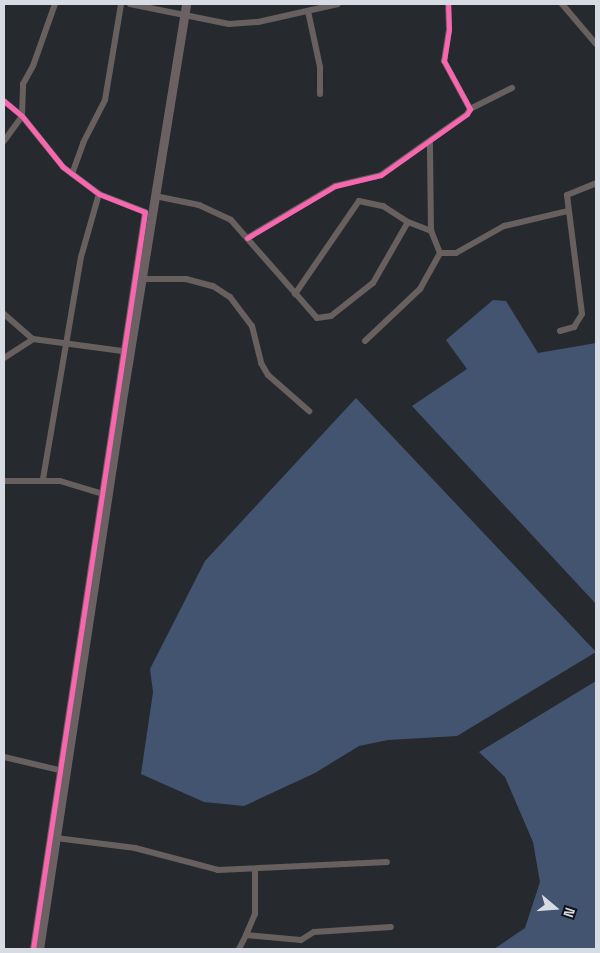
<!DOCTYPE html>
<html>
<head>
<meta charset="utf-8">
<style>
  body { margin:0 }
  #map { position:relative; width:600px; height:953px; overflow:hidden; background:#262a2f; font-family:"Space Grotesk",sans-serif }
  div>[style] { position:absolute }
  .forest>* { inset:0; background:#425470 }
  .street>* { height:6px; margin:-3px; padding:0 3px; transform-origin:3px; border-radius:3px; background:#68605f }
  .secondary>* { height:9px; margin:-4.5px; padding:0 4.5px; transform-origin:4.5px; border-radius:4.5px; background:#6b6162 }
  .cycleway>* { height:5px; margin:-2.5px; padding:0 2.5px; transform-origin:2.5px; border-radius:2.5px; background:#f766af }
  span { translate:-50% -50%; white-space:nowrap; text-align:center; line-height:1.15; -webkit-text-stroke:4px #0e1116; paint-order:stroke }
  .frame { position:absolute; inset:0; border:5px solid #d7dbe3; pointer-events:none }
  .north { position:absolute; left:530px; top:883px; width:50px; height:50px; -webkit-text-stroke:4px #0e1116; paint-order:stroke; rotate:108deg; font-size:14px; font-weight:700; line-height:20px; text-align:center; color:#d7dbe3 }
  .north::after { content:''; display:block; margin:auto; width:18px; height:22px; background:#d7dbe3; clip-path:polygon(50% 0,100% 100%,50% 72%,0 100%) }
</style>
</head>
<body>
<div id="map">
  <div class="forest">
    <i style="clip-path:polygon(493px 300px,506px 301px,538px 353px,596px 343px,596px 604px,412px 406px,467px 369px,446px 340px)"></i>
    <i style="clip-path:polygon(356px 398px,596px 652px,457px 736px,388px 740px,359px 746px,315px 773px,244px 806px,204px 802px,141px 774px,153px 692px,150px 669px,205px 561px)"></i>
    <i style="clip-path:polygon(596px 681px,596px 949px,494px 949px,525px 928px,540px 882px,533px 842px,505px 777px,479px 752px)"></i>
  </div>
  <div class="street">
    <i style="left:130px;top:4px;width:101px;rotate:11.4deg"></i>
    <i style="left:229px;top:24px;width:29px;rotate:-4deg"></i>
    <i style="left:258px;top:22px;width:82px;rotate:-12.7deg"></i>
    <i style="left:562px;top:4px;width:52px;rotate:49.6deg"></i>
    <i style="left:308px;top:11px;width:57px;rotate:77.9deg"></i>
    <i style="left:320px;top:67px;width:27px;rotate:90deg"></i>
    <i style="left:4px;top:101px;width:23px;rotate:40deg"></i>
    <i style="left:22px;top:116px;width:65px;rotate:51.2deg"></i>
    <i style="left:63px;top:167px;width:45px;rotate:36.9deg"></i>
    <i style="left:99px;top:194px;width:49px;rotate:21.4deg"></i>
    <i style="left:145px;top:212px;width:745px;rotate:98.64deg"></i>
    <i style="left:470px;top:109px;width:47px;rotate:-26.6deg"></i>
    <i style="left:4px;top:141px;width:31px;rotate:-54deg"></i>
    <i style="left:22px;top:116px;width:32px;rotate:-88deg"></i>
    <i style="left:23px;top:84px;width:21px;rotate:-61deg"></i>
    <i style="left:33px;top:66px;width:66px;rotate:-70.5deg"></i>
    <i style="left:72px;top:174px;width:33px;rotate:-70deg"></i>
    <i style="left:83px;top:143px;width:48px;rotate:-62.9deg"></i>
    <i style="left:105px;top:100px;width:97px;rotate:-80.5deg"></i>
    <i style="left:155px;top:196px;width:45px;rotate:11.6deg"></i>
    <i style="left:199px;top:205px;width:35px;rotate:25deg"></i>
    <i style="left:231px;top:220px;width:130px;rotate:48.7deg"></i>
    <i style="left:317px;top:318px;width:14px;rotate:-8deg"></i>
    <i style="left:331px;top:316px;width:53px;rotate:-38.2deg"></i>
    <i style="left:373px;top:283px;width:70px;rotate:-60.2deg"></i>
    <i style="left:247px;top:238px;width:102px;rotate:-30.6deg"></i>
    <i style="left:335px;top:186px;width:47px;rotate:-13.4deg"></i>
    <i style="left:381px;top:175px;width:105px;rotate:-35.3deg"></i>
    <i style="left:467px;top:114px;width:6px;rotate:-59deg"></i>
    <i style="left:470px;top:109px;width:55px;rotate:-118.4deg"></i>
    <i style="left:444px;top:61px;width:32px;rotate:-81deg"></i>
    <i style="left:449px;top:29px;width:25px;rotate:-92deg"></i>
    <i style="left:440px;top:253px;width:16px"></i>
    <i style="left:456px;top:253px;width:55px;rotate:-29.4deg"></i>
    <i style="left:504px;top:226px;width:66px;rotate:-13.2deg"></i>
    <i style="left:143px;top:279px;width:43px"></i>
    <i style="left:186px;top:279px;width:28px;rotate:15deg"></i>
    <i style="left:213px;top:286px;width:20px;rotate:33deg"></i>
    <i style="left:230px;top:297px;width:36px;rotate:53deg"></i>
    <i style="left:252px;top:326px;width:38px;rotate:76deg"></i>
    <i style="left:261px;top:363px;width:14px;rotate:60deg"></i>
    <i style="left:268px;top:375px;width:55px;rotate:41.3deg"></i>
    <i style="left:295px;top:294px;width:113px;rotate:-55.5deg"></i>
    <i style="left:359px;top:201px;width:25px;rotate:12deg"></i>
    <i style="left:383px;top:206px;width:30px;rotate:33deg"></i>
    <i style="left:408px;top:222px;width:25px;rotate:21deg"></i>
    <i style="left:4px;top:314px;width:38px;rotate:41deg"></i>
    <i style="left:33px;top:339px;width:90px;rotate:7.7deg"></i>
    <i style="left:560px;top:331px;width:15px;rotate:-16deg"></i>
    <i style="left:574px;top:327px;width:15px;rotate:-58deg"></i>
    <i style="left:582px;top:314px;width:120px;rotate:-97.2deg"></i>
    <i style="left:567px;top:195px;width:31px;rotate:-22deg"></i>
    <i style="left:365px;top:341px;width:76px;rotate:-43.4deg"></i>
    <i style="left:420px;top:289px;width:41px;rotate:-60.9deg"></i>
    <i style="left:440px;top:253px;width:24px;rotate:-112deg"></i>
    <i style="left:431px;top:231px;width:88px;rotate:-90.7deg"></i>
    <i style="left:4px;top:358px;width:35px;rotate:-33deg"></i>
    <i style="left:43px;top:479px;width:225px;rotate:-80.3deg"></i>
    <i style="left:81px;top:257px;width:66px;rotate:-74.1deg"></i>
    <i style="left:4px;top:481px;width:56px"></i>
    <i style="left:60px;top:481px;width:42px;rotate:16.7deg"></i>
    <i style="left:4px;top:757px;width:57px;rotate:13.3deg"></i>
    <i style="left:56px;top:838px;width:80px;rotate:7.2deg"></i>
    <i style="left:135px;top:848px;width:86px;rotate:14.8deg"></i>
    <i style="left:218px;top:870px;width:169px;rotate:-2.7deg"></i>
    <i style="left:246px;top:935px;width:23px;rotate:-67deg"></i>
    <i style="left:255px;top:914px;width:45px;rotate:-90deg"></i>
    <i style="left:239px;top:949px;width:16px;rotate:-63deg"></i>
    <i style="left:246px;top:935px;width:55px;rotate:5.2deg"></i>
    <i style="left:301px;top:940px;width:15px;rotate:-32deg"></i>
    <i style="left:314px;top:932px;width:77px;rotate:-3.7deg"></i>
  </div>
  <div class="secondary">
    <i style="left:39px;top:949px;width:555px;rotate:-81.4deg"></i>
    <i style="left:122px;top:400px;width:401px;rotate:-80.8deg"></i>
  </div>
  <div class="cycleway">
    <i style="left:4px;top:101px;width:23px;rotate:40deg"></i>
    <i style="left:22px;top:116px;width:65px;rotate:51.2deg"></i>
    <i style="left:63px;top:167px;width:45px;rotate:36.9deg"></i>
    <i style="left:99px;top:194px;width:49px;rotate:21.4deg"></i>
    <i style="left:145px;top:212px;width:745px;rotate:98.64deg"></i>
    <i style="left:247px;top:238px;width:102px;rotate:-30.6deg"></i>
    <i style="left:335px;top:186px;width:47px;rotate:-13.4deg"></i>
    <i style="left:381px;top:175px;width:105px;rotate:-35.3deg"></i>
    <i style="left:467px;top:114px;width:6px;rotate:-59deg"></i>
    <i style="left:470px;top:109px;width:55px;rotate:-118.4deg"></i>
    <i style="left:444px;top:61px;width:32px;rotate:-81deg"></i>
    <i style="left:449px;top:29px;width:25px;rotate:-92deg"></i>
  </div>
  <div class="frame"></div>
  <div class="north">N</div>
</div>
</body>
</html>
